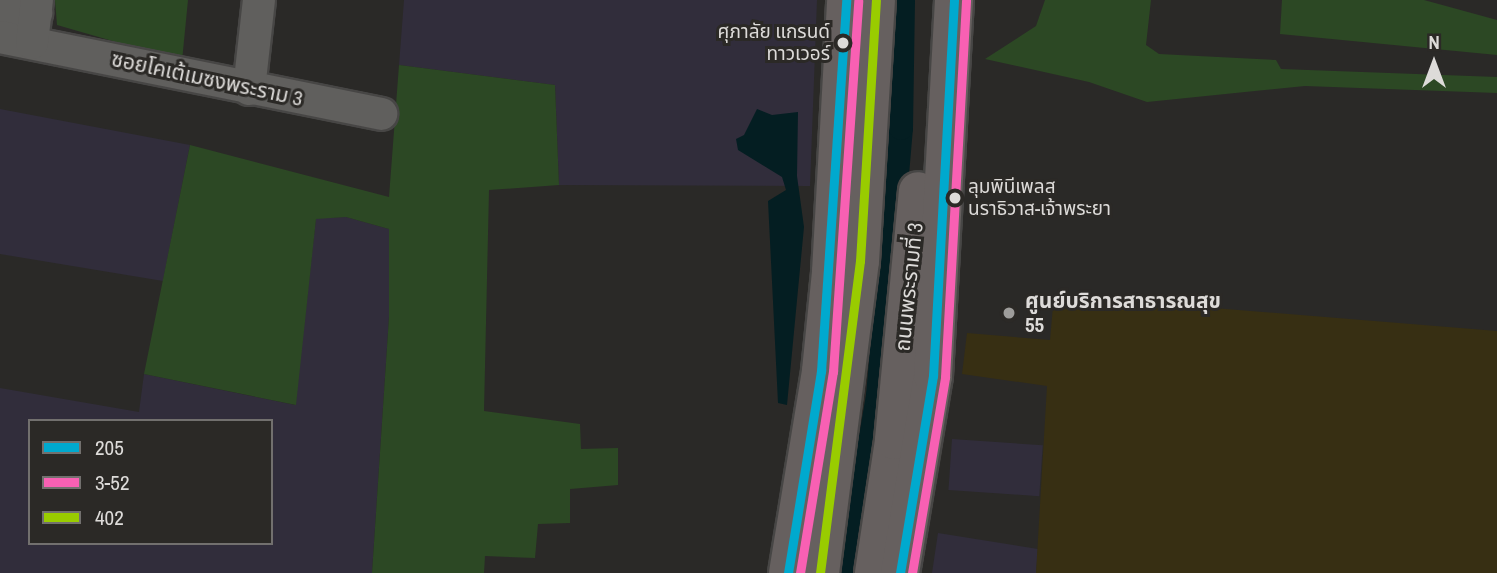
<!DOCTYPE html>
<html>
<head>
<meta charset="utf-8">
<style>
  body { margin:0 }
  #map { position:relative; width:1497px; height:573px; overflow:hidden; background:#2a2927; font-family:"Archivo Narrow","Noto Sans Thai",sans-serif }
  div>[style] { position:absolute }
  .commercial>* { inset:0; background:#312d3b; transform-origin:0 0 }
  .green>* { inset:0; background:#2c4824 }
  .sand>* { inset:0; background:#372f13 }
  .water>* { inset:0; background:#041e22 }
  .canal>* { height:24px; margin:-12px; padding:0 12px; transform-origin:12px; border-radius:12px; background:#041e22 }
  .roads { filter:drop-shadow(2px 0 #474645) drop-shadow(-2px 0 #474645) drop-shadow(0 2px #474645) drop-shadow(0 -2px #474645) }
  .minor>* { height:32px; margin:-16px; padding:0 16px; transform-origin:16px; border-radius:16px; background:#605f5d }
  .major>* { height:38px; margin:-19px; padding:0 19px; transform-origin:19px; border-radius:19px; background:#66605f }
  .bus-1>* { height:9px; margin:-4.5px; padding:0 4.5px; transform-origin:4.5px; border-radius:4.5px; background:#00a9ce }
  .bus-2>* { height:9px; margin:-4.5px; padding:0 4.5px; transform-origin:4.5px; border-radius:4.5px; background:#f860b3 }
  .bus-3>* { height:9px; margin:-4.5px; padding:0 4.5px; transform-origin:4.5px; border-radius:4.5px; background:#9c0 }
  .dots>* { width:19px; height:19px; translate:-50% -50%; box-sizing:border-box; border:4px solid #2b2926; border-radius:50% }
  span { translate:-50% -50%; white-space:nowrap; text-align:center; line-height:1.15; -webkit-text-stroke:6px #2b2926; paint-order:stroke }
  .bus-label { font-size:19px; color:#dddbd9 }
  .right { translate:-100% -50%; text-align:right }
  .left { translate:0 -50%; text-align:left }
  .street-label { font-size:21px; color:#dddbd9 }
  .poi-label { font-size:21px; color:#dddbd9; font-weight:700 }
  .legend { position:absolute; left:28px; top:419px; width:245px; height:126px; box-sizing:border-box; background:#2b2926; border:2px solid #72706e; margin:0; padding:9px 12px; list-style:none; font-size:21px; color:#dddbd9 }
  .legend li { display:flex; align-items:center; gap:14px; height:35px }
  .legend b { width:35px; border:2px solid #72706e }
  .north { position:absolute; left:1399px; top:28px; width:70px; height:70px; -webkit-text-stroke:5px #2b2926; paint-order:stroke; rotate:0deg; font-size:19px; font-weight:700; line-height:28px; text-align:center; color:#dddbd9 }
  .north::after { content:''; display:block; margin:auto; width:24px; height:32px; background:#dddbd9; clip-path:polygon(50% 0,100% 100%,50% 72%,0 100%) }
</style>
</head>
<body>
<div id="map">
  <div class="commercial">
    <i style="clip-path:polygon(404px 0,817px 0,810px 186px,559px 185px,555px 85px,399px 65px)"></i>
    <i style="clip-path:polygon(0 109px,190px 145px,163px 281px,0 254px)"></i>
    <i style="clip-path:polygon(evenodd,346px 217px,389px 229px,389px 317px,372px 573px,0 573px,0 388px,139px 412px,144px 374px,295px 405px,316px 218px,346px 217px,30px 421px,271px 421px,271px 543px,30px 543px,30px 421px)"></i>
    <i style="left:952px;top:439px;width:91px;height:51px;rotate:4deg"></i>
    <i style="clip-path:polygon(938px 533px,1038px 549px,1036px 573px,932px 573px)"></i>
  </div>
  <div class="green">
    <i style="clip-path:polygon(55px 0,188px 0,182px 61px,57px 25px)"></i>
    <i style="clip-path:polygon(1045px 0,1151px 0,1146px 45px,1159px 54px,1276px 60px,1281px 69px,1497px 77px,1497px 93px,1305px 86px,1147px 102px,1089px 82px,985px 59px,1036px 26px)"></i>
    <i style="clip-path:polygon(1282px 0,1424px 0,1497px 20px,1497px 55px,1280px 34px)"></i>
    <i style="clip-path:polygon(399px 65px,555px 85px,559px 185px,489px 190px,484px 411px,580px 424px,581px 449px,618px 448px,618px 485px,570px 489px,570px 523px,538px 524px,535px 558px,485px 556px,484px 573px,372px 573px,389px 317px,389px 229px,346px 217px,316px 219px,296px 405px,144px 374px,190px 145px,389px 197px)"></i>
  </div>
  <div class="sand">
    <i style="clip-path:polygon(1054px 295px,1497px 331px,1497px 573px,1036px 573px,1047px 386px,962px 374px,967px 333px,1050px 340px)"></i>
  </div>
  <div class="water">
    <i style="clip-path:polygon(757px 109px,772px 115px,798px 112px,797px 176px,804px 227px,787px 405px,778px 403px,768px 201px,786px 190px,782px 177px,738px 150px,736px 139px,744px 135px)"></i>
  </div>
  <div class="canal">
    <i style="left:848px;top:573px;width:180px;rotate:-80.4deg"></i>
    <i style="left:878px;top:396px;width:269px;rotate:-85.1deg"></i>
    <i style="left:901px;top:128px;width:128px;rotate:-89.1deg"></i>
  </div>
  <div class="roads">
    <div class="minor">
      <i style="left:0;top:6px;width:37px;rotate:11deg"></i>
      <i style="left:0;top:37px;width:389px;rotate:11.4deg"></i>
      <i style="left:32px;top:43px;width:43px;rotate:-83.4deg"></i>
      <i style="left:249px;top:89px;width:90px;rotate:-83.6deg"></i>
    </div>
    <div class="major">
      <i style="left:788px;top:573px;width:205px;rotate:-80.7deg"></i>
      <i style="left:821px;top:371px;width:100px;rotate:-84.2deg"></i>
      <i style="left:831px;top:272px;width:272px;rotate:-86.8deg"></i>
      <i style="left:820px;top:573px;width:315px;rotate:-82.7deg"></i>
      <i style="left:860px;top:261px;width:261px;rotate:-86.5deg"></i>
      <i style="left:874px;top:573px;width:134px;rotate:-81.4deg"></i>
      <i style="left:894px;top:440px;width:250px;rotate:-84.5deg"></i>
      <i style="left:900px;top:573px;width:200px;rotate:-80.5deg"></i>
      <i style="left:933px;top:376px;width:377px;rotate:-86.8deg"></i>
    </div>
  </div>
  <div class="bus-1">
    <i style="left:788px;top:573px;width:205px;rotate:-80.7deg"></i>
    <i style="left:821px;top:371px;width:372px;rotate:-86.1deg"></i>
    <i style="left:900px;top:573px;width:200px;rotate:-80.5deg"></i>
    <i style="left:933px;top:376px;width:377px;rotate:-86.8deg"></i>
  </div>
  <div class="bus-2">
    <i style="left:800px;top:573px;width:204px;rotate:-80.7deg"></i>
    <i style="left:833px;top:372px;width:372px;rotate:-86.1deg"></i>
    <i style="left:912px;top:573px;width:199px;rotate:-80.4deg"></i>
    <i style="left:945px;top:377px;width:377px;rotate:-86.8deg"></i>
  </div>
  <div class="bus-3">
    <i style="left:820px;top:573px;width:315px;rotate:-82.7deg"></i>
    <i style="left:860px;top:261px;width:261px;rotate:-86.5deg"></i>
  </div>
  <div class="dots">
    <i style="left:843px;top:43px;background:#dddbd9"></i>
    <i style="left:955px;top:198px;background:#dddbd9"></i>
    <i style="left:1009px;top:313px;background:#9e9d9b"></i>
  </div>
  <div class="bus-label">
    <span class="right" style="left:830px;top:43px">ศุภาลัย แกรนด์<br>ทาวเวอร์</span>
    <span class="left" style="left:968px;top:198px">ลุมพินีเพลส<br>นราธิวาส-เจ้าพระยา</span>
  </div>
  <div class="street-label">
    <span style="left:207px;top:79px;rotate:12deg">ซอยโคเต้เมซงพระราม 3</span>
    <span style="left:909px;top:287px;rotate:-84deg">ถนนพระรามที่ 3</span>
  </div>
  <div class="poi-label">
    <span class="left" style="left:1025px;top:313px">ศูนย์บริการสาธารณสุข<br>55</span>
  </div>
  <ul class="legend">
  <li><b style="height:9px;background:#00a9ce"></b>205</li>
  <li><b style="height:9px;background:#f860b3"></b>3-52</li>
  <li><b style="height:9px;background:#9c0"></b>402</li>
  </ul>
  <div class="north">N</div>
</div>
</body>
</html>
